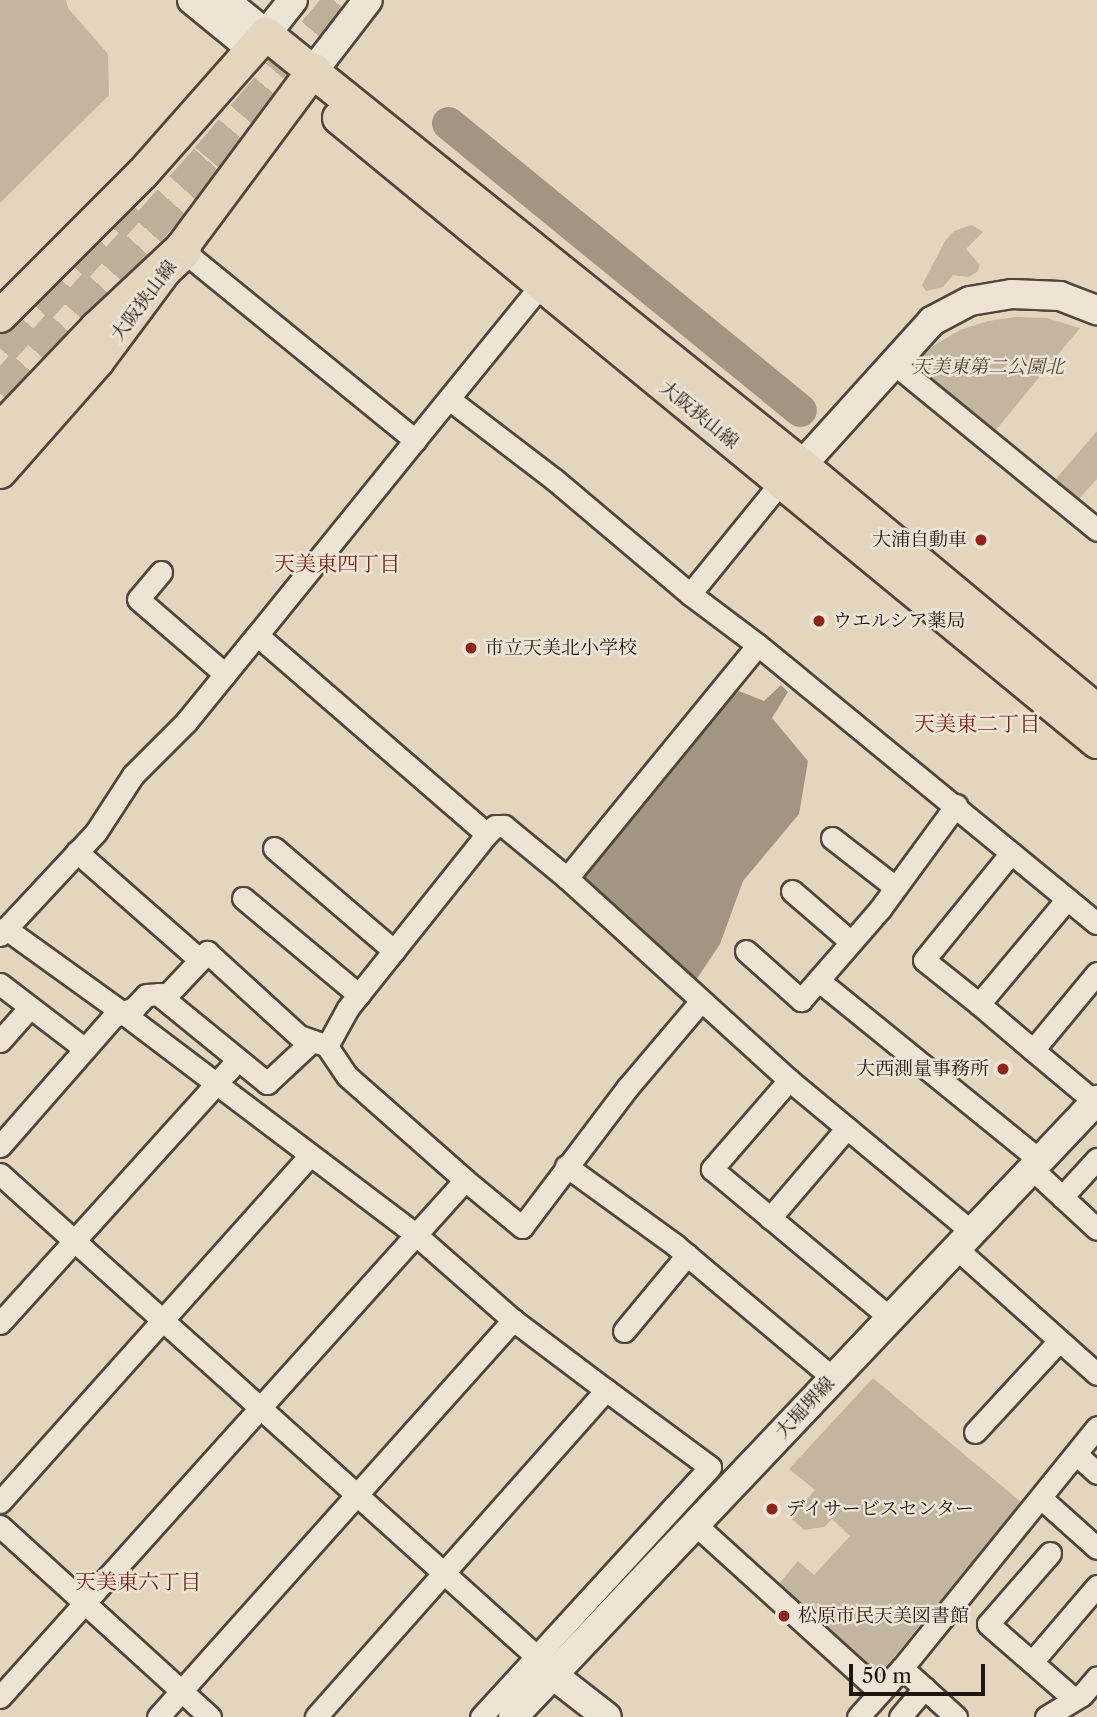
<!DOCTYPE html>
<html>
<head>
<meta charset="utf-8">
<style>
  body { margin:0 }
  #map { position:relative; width:1097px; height:1717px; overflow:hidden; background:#e4d6be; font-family:"Libre Caslon Text","Noto Serif JP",serif }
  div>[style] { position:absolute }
  .green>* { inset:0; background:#c3b5a0 }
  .water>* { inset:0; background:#a29582 }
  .river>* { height:33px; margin:-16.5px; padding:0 16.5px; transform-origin:16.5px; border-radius:16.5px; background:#a29582 }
  .highway-tunnel>* { height:37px; margin-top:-18.5px; transform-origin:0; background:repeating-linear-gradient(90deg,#bdb09b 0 37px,transparent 0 55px) }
  .roads { filter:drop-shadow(2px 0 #52463b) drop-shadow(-2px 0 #52463b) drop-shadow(0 2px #52463b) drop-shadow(0 -2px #52463b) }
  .street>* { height:21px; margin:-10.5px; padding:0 10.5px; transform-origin:10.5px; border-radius:10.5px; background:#ede4d5 }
  .secondary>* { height:28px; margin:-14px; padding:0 14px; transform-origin:14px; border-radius:14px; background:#ede4d5 }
  .primary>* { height:32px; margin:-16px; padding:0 16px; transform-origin:16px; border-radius:16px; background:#e4d6be }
  .highway>* { height:37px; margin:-18.5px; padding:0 18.5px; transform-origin:18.5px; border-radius:18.5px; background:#e4d6be }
  .dots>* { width:19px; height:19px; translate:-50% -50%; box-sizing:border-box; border:4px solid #ede4d5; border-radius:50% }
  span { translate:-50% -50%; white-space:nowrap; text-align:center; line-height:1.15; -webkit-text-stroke:5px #ede4d5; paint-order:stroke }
  .street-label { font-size:19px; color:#21160f }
  .park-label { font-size:19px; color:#52463a; font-style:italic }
  .poi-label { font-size:19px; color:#21160f }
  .right { translate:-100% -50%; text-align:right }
  .left { translate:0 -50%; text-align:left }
  .neighbourhood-label { font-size:21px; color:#7a1f14 }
  .scale { position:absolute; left:849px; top:1664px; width:136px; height:32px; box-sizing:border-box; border:4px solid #21160f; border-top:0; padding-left:9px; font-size:21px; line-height:24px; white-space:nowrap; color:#21160f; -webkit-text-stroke:5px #ede4d5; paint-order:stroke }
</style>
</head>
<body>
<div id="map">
  <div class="green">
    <i style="clip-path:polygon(0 0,66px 0,68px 8px,108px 54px,109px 95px,0 203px)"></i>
    <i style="clip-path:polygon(972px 225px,983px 232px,966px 249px,980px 265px,977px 272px,968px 277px,953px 275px,943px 287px,926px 291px,922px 285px,945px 241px,954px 231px)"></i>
    <i style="clip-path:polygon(1015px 317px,1047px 318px,1080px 328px,995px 431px,914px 364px,933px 346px,960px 330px,988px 321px)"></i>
    <i style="clip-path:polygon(1097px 431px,1097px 479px,1078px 500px,1055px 480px)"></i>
    <i style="clip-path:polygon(873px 1378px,1021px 1502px,880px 1674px,777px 1586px,798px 1561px,814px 1575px,850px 1536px,832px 1519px,824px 1527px,804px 1530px,791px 1518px,815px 1490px,789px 1469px)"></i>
  </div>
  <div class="water">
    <i style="clip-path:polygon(781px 685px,788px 692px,772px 718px,808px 761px,799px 814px,743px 881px,720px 944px,694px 983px,584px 882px,587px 865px,708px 718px,739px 691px,764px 701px)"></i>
  </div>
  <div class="river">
    <i style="left:448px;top:123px;width:454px;rotate:39.2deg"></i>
  </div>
  <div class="highway-tunnel">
    <i style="left:0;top:348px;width:195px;rotate:-47.9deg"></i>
    <i style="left:0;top:393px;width:314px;rotate:-48.2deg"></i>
    <i style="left:209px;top:159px;width:209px;rotate:-49.7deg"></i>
  </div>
  <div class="roads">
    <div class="street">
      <i style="left:182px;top:250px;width:301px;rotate:39.2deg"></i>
      <i style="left:415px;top:440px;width:251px;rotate:129deg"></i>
      <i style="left:257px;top:635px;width:304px;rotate:40.9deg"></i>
      <i style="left:487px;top:834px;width:11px;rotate:-45deg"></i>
      <i style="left:495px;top:826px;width:9px"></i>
      <i style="left:504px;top:826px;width:82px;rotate:39.5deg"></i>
      <i style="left:567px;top:878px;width:300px;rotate:42.3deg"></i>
      <i style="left:789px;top:1080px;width:238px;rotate:39.7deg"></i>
      <i style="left:892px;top:362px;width:265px;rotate:39.3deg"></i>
      <i style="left:449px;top:399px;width:133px;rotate:37.4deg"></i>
      <i style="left:555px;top:480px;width:177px;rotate:40.2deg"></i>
      <i style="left:690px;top:594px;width:85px;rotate:36.9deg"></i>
      <i style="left:758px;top:645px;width:438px;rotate:39.4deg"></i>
      <i style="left:415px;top:440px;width:198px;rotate:-50.9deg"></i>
      <i style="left:161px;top:572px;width:35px;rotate:130deg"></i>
      <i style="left:138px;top:599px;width:115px;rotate:40.8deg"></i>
      <i style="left:690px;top:594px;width:144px;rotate:-50.9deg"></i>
      <i style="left:832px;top:838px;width:80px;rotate:37.9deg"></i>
      <i style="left:274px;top:848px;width:158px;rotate:40.6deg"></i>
      <i style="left:567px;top:878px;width:301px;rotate:-50.7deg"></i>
      <i style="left:792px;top:891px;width:78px;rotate:40.8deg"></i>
      <i style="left:243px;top:898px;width:151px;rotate:39.9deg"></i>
      <i style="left:5px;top:928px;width:145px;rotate:35.8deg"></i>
      <i style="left:123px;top:1013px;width:365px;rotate:37.1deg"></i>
      <i style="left:414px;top:1233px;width:132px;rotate:41.3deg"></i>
      <i style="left:513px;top:1320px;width:116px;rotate:37deg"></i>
      <i style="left:606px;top:1390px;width:437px;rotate:131.6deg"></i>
      <i style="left:0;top:935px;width:141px;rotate:-47deg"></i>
      <i style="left:96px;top:832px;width:68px;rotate:-57deg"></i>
      <i style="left:133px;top:775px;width:75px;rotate:-45deg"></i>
      <i style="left:186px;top:722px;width:112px;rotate:-50.8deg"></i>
      <i style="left:746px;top:951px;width:74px;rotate:41.7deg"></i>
      <i style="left:801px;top:1000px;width:121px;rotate:-49deg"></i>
      <i style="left:880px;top:909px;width:129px;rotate:-53.8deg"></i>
      <i style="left:200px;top:960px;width:11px;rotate:-49deg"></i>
      <i style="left:207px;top:952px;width:125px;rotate:42.4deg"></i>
      <i style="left:299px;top:1036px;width:24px;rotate:19deg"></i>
      <i style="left:818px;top:980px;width:284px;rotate:39.1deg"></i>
      <i style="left:0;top:984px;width:107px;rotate:37.4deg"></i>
      <i style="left:158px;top:994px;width:141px;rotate:39.2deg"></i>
      <i style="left:267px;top:1083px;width:62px;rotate:-43deg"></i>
      <i style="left:979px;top:1004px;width:70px;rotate:-141.3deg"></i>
      <i style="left:924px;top:960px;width:138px;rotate:-50.9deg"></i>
      <i style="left:0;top:1041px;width:45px;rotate:-48.6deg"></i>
      <i style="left:1033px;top:1050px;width:71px;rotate:-139.6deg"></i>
      <i style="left:979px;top:1004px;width:137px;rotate:-50deg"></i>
      <i style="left:789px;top:1080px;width:118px;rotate:130.9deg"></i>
      <i style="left:712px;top:1169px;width:232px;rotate:39.9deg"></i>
      <i style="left:1095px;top:1102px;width:81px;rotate:-140deg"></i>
      <i style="left:1033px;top:1050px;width:100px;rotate:-50.3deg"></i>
      <i style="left:0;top:1146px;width:171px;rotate:-48.8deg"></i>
      <i style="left:113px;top:1017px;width:24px;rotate:-24deg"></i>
      <i style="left:135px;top:1007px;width:16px;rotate:-47deg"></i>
      <i style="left:146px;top:995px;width:22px;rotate:-3deg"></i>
      <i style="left:168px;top:994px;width:47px;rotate:-46.7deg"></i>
      <i style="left:200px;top:960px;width:164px;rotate:-138.7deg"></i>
      <i style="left:566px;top:1166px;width:135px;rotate:35.9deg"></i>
      <i style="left:675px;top:1245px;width:207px;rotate:40.1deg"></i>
      <i style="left:1030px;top:1167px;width:91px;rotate:42.8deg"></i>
      <i style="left:0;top:1174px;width:721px;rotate:41.96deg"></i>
      <i style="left:536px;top:1656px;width:25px;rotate:48deg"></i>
      <i style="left:465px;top:1180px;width:157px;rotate:-138.6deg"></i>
      <i style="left:347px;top:1076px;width:36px;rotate:-124deg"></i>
      <i style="left:327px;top:1046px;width:43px;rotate:-61.1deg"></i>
      <i style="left:348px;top:1008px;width:223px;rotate:-51.4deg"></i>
      <i style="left:1062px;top:1197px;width:52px;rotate:-47.4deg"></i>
      <i style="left:770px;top:1218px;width:118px;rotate:-49.5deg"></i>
      <i style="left:956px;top:1248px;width:189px;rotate:41.8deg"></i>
      <i style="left:0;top:1323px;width:355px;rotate:-47.9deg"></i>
      <i style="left:624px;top:1331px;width:99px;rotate:-50.3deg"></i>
      <i style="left:975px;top:1432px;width:124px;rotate:-47.3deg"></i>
      <i style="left:1077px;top:1455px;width:27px;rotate:42deg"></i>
      <i style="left:1041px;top:1498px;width:75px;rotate:41.8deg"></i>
      <i style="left:0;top:1502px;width:464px;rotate:-48.2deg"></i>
      <i style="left:696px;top:1525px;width:248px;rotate:42.2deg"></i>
      <i style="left:0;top:1526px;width:284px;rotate:42.3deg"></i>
      <i style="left:1050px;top:1553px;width:94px;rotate:131.1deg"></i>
      <i style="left:988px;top:1624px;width:114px;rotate:41.1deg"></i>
      <i style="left:1032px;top:1662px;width:100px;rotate:-49.5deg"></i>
      <i style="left:902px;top:1668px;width:73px;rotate:42.2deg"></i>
      <i style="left:0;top:1697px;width:695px;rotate:-48.03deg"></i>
      <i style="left:465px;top:1180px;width:74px;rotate:39.5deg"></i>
      <i style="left:522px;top:1227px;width:176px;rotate:-52.9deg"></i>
      <i style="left:628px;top:1087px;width:113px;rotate:-49.7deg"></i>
      <i style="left:158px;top:1717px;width:533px;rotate:-48.2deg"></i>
      <i style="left:481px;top:1717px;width:339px;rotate:-47.5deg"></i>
      <i style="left:710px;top:1467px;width:129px;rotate:-143.5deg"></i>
      <i style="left:858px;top:1717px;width:66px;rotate:-48.1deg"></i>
      <i style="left:902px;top:1668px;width:310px;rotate:-51deg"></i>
      <i style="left:900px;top:1717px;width:38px;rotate:-50deg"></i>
      <i style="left:1046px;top:1717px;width:42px;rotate:-31.4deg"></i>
      <i style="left:1082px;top:1695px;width:23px;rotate:-50deg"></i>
    </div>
    <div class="secondary">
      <i style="left:192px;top:0;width:79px;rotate:39.3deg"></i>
      <i style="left:224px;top:0;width:54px;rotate:39deg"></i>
      <i style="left:266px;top:34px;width:43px;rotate:-51.5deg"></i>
      <i style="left:314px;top:70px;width:88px;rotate:-52.4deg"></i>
      <i style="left:786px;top:478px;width:21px;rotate:-39deg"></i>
      <i style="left:802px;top:465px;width:194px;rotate:-47.9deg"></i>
      <i style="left:932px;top:321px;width:43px;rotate:-27.8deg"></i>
      <i style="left:970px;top:301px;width:43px;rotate:-9.5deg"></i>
      <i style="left:1012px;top:294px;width:48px;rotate:2.4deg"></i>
      <i style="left:1060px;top:296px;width:40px;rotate:21deg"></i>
      <i style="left:553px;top:1675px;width:68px;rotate:37.9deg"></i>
      <i style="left:513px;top:1717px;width:850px;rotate:-46.57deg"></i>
    </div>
    <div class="primary">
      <i style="left:339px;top:118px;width:982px;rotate:39.46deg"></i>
      <i style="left:0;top:316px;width:202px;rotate:-45deg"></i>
      <i style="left:143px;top:173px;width:186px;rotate:-48.5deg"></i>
      <i style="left:266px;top:34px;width:688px;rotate:38.8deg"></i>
      <i style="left:802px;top:465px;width:384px;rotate:39.8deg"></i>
      <i style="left:0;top:472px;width:147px;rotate:-48.6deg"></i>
      <i style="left:97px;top:362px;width:364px;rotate:-53.4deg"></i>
    </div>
    <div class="highway">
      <i style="left:0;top:432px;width:142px;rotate:-46.4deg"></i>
      <i style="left:98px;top:329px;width:115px;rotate:-43.2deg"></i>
    </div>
  </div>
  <div class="dots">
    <i style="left:981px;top:540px;background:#8f2418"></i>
    <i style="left:819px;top:621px;background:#8f2418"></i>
    <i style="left:471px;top:648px;background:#8f2418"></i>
    <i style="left:1003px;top:1069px;background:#8f2418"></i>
    <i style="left:772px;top:1509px;background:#8f2418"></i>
    <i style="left:784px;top:1616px;background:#8f2418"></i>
  </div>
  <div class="street-label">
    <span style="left:144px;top:301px;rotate:-53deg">大阪狭山線</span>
    <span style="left:699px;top:415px;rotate:39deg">大阪狭山線</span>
    <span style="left:805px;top:1408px;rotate:-47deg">大堀堺線</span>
  </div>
  <div class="park-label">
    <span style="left:988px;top:367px">天美東第二公園北</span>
  </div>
  <div class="poi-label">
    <span class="right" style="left:967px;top:540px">大浦自動車</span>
    <span class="left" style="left:833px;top:621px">ウエルシア薬局</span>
    <span class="left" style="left:485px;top:648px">市立天美北小学校</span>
    <span class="right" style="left:989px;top:1069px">大西測量事務所</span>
    <span class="left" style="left:786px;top:1509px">デイサービスセンター</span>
    <span class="left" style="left:798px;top:1616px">松原市民天美図書館</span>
  </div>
  <div class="neighbourhood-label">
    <span style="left:337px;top:564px">天美東四丁目</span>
    <span style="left:977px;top:724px">天美東二丁目</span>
    <span style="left:138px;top:1582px">天美東六丁目</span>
  </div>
  <div class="scale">50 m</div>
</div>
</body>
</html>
